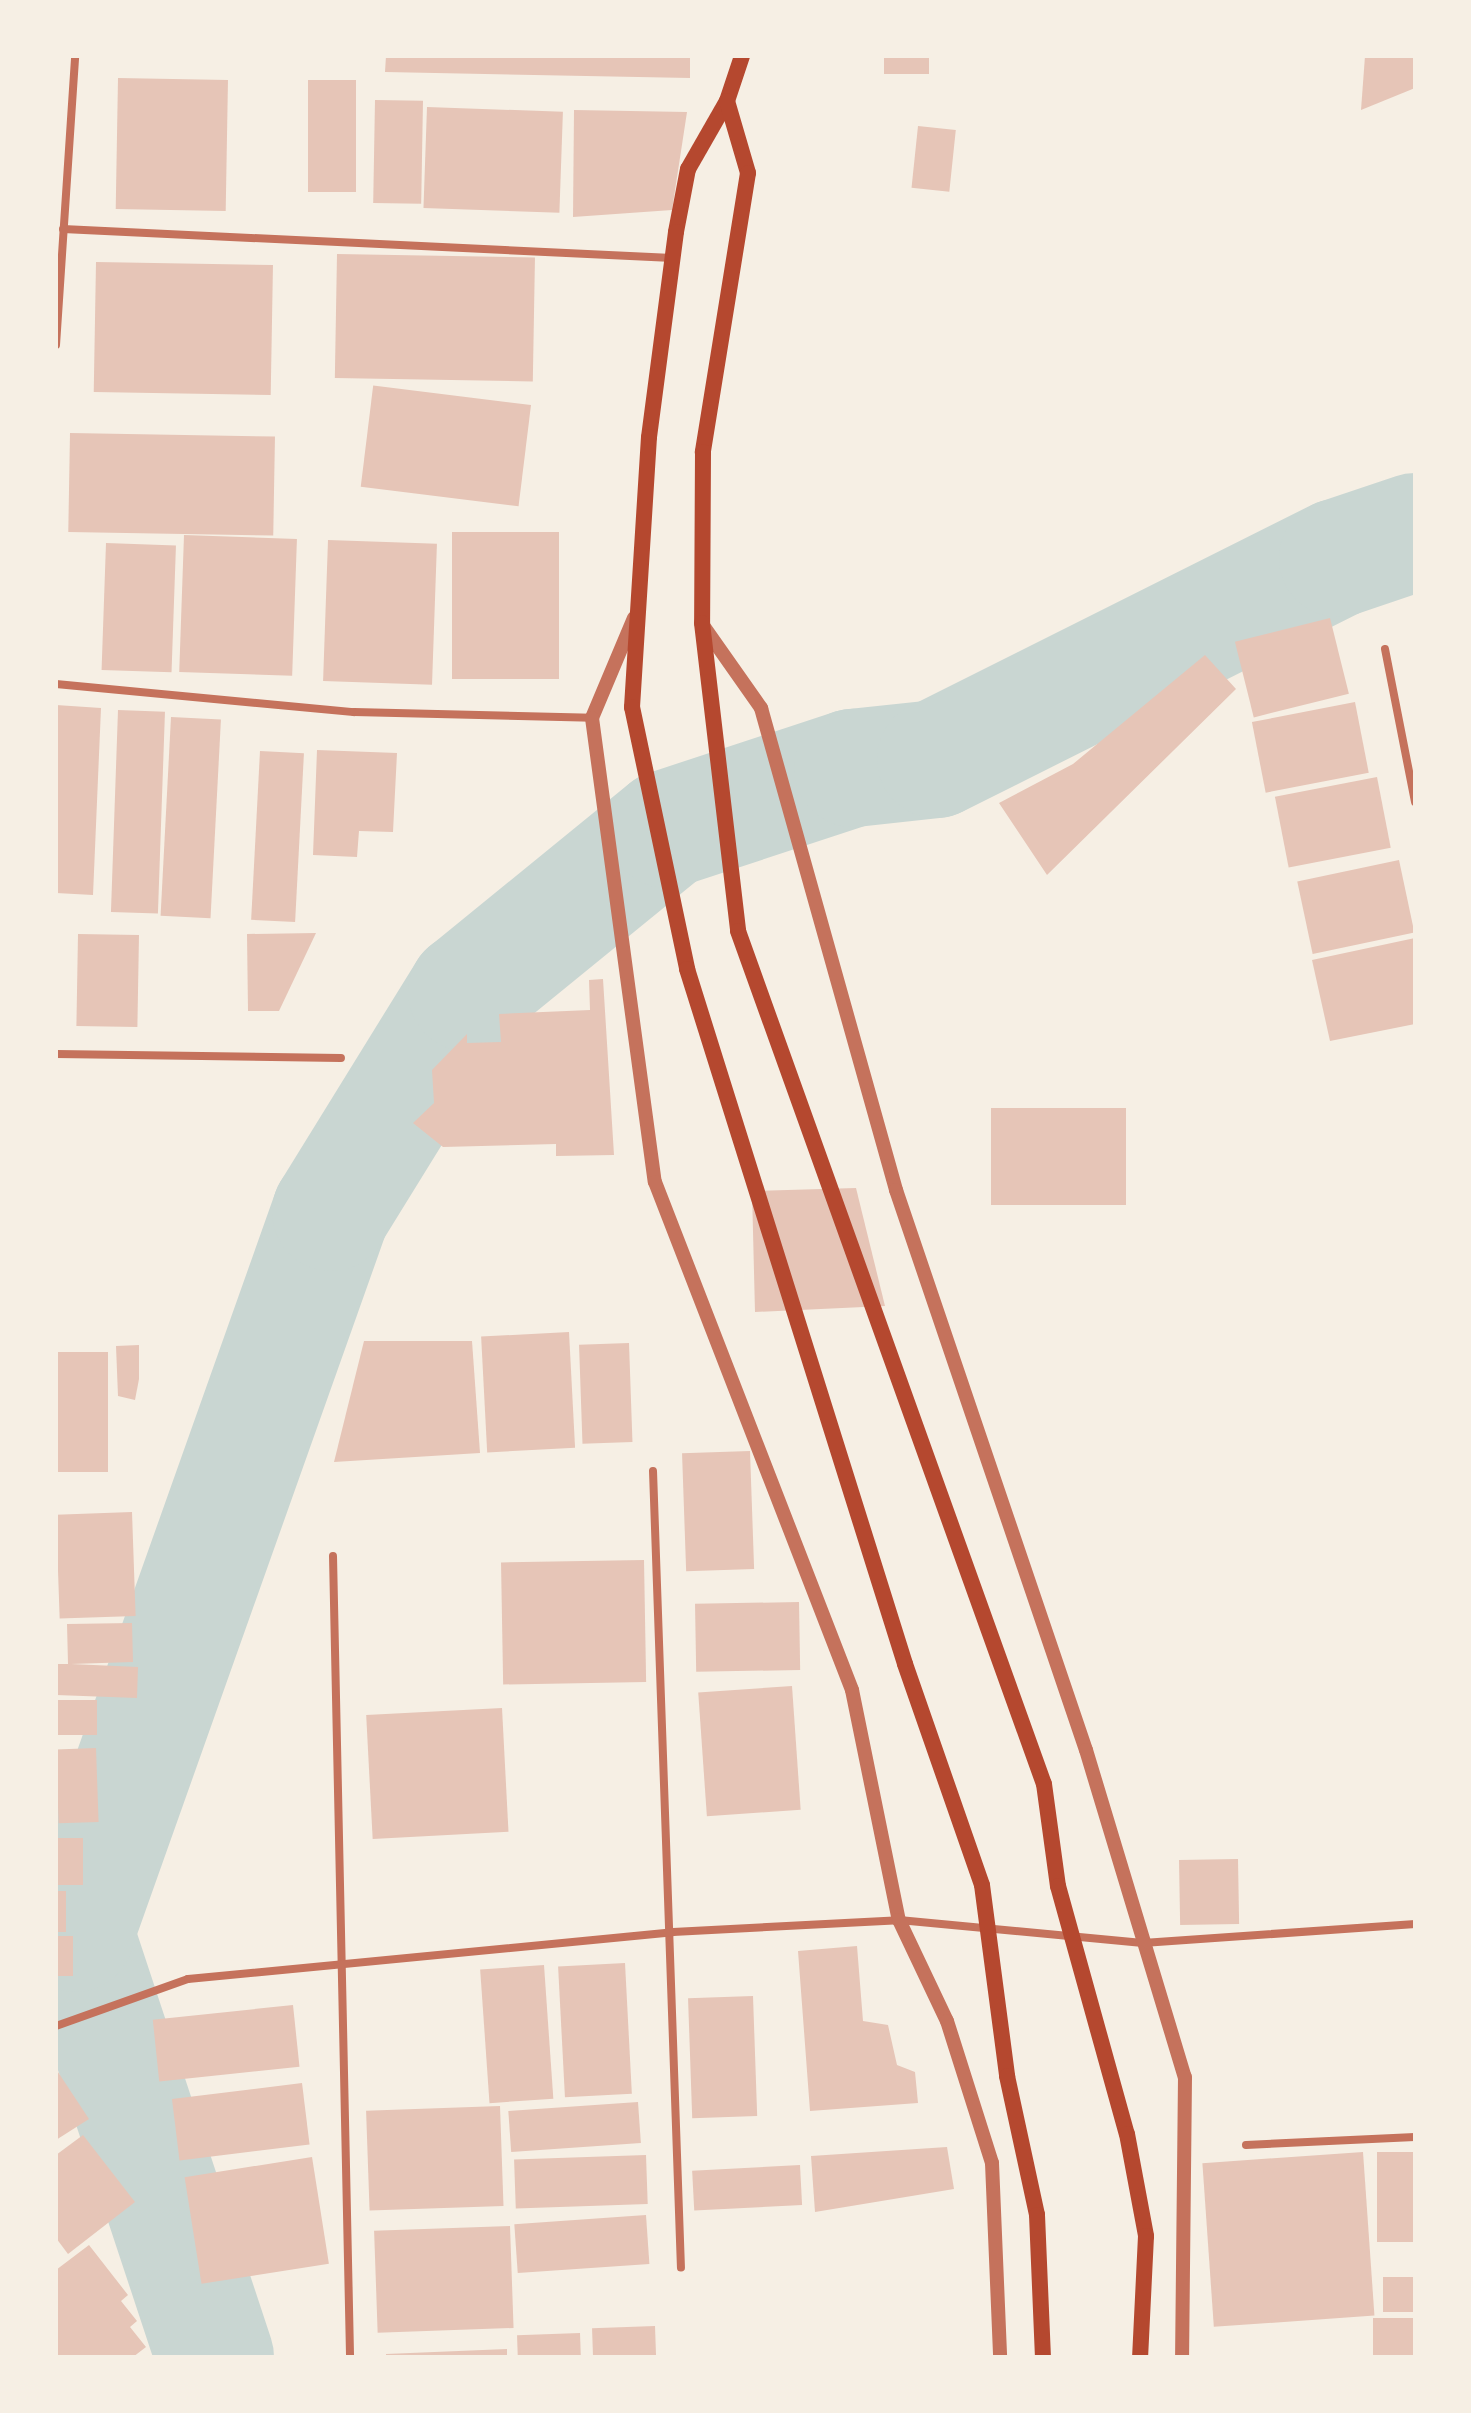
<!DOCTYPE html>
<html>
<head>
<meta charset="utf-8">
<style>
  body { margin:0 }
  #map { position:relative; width:1471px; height:2413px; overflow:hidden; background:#f6efe4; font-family:Literata,serif }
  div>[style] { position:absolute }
  .river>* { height:118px; margin:-59px; padding:0 59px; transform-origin:59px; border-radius:59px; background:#c9d6d2 }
  .building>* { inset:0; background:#e6c5b7; transform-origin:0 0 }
  .minor>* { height:8px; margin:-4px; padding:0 4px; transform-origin:4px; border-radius:4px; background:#c5725c }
  .tertiary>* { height:14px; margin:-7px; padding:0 7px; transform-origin:7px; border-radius:7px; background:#c5725c }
  .secondary>* { height:16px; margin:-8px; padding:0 8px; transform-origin:8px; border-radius:8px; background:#b5482f }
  span { translate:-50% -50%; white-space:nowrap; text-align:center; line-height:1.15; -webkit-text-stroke:8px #f6efe4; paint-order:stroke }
  .frame { position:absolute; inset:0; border:58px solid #f6efe4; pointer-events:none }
</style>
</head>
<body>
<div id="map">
  <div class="river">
    <i style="left:215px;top:2357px;width:447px;rotate:-108.3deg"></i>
    <i style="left:75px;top:1933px;width:765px;rotate:-70.45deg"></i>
    <i style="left:331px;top:1212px;width:259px;rotate:-58.3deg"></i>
    <i style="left:467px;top:992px;width:258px;rotate:-39.2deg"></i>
    <i style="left:667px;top:829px;width:196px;rotate:-18.2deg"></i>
    <i style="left:853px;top:768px;width:83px;rotate:-6.2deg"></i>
    <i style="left:936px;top:759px;width:449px;rotate:-26.6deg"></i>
    <i style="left:1338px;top:558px;width:81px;rotate:-18.7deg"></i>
  </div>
  <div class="building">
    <i style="clip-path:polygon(386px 56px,690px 56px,690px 78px,385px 72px)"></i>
    <i style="left:884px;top:56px;width:45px;height:18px"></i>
    <i style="clip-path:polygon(1365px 56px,1415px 56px,1415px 88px,1361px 110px)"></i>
    <i style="left:118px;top:78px;width:110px;height:131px;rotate:1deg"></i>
    <i style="left:308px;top:80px;width:48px;height:112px"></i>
    <i style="left:375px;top:100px;width:48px;height:103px;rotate:1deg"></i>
    <i style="left:427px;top:107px;width:136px;height:101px;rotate:2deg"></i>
    <i style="clip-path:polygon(574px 110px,687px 112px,672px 210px,573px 217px)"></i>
    <i style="left:918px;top:126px;width:38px;height:62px;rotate:6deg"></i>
    <i style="left:337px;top:254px;width:198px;height:124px;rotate:1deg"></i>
    <i style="left:96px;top:262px;width:177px;height:130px;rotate:1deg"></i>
    <i style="left:531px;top:405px;width:102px;height:159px;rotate:97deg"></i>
    <i style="left:70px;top:433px;width:205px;height:99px;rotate:1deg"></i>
    <i style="left:559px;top:532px;width:147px;height:107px;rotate:90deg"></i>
    <i style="left:184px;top:535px;width:113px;height:137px;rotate:2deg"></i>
    <i style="left:328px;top:540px;width:109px;height:141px;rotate:2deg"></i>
    <i style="left:106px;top:543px;width:70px;height:127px;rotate:2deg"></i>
    <i style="left:1330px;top:618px;width:78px;height:98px;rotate:76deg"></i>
    <i style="clip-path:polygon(1205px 655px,1236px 689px,1047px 875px,999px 803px,1073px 764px)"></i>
    <i style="left:1355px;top:702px;width:72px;height:105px;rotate:79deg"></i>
    <i style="clip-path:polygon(56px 705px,101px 708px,93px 895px,56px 893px)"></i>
    <i style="left:118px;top:710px;width:47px;height:202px;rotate:2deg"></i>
    <i style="left:171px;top:717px;width:50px;height:199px;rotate:3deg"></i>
    <i style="clip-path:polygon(317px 750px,397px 753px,393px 832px,359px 831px,357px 857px,313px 855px)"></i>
    <i style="left:260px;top:751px;width:44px;height:169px;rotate:3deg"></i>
    <i style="left:1377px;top:777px;width:72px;height:104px;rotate:79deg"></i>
    <i style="left:1399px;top:860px;width:74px;height:104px;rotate:78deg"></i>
    <i style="clip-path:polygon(316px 933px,279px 1011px,248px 1011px,247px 934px)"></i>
    <i style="left:78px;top:934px;width:61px;height:92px;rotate:1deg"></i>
    <i style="clip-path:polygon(1415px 938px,1415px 1024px,1330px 1041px,1312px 960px)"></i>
    <i style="clip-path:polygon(603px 979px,614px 1155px,556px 1156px,556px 1144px,443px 1147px,413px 1123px,434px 1103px,432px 1070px,467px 1034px,467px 1043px,501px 1042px,499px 1014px,590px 1010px,589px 980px)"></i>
    <i style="left:991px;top:1108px;width:135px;height:97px"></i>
    <i style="clip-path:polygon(856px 1188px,885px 1306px,755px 1312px,752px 1191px)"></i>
    <i style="left:569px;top:1332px;width:116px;height:88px;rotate:87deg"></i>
    <i style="clip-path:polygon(364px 1341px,472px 1341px,480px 1453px,334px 1462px)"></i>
    <i style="left:629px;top:1343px;width:99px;height:50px;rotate:88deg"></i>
    <i style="clip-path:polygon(139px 1345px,139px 1379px,135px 1400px,118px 1396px,116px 1346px)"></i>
    <i style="left:56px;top:1352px;width:52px;height:120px"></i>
    <i style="left:750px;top:1451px;width:118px;height:68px;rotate:88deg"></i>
    <i style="left:132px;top:1512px;width:104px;height:76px;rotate:88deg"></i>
    <i style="left:644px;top:1560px;width:122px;height:143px;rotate:89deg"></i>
    <i style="left:799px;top:1602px;width:68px;height:104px;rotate:89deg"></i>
    <i style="clip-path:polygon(132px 1623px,133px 1662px,71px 1664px,138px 1667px,137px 1698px,56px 1695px,56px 1664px,68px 1664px,67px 1624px)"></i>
    <i style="left:792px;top:1686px;width:124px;height:94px;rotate:86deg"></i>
    <i style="left:56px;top:1700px;width:41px;height:35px"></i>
    <i style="left:502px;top:1708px;width:124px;height:136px;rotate:87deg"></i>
    <i style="left:96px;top:1748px;width:74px;height:40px;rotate:88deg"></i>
    <i style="left:83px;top:1838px;width:47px;height:27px;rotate:90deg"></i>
    <i style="left:1238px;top:1859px;width:65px;height:59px;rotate:89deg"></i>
    <i style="left:56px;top:1891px;width:10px;height:41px"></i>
    <i style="left:56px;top:1936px;width:17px;height:40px"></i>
    <i style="clip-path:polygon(857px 1946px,863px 2021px,888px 2025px,897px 2065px,915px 2072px,918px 2103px,810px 2111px,798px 1951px)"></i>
    <i style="left:625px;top:1963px;width:131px;height:67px;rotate:87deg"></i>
    <i style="left:544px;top:1965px;width:134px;height:64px;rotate:86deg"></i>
    <i style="left:753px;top:1996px;width:120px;height:65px;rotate:88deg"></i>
    <i style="left:293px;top:2005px;width:62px;height:141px;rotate:84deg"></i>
    <i style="clip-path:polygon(56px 2069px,89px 2119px,56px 2140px)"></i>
    <i style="left:302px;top:2083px;width:62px;height:131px;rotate:83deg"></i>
    <i style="left:638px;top:2102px;width:41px;height:130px;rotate:86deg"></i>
    <i style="left:500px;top:2106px;width:100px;height:134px;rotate:88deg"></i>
    <i style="clip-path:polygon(83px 2135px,135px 2202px,68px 2254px,56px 2238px,56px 2155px)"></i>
    <i style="clip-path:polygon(947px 2147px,954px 2189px,815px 2212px,811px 2156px)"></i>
    <i style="left:1363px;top:2152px;width:164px;height:161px;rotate:86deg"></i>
    <i style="left:1415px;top:2152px;width:90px;height:38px;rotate:90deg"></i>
    <i style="left:646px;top:2155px;width:49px;height:132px;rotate:88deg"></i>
    <i style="left:312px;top:2157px;width:108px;height:129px;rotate:81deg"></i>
    <i style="left:800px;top:2165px;width:40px;height:108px;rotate:87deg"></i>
    <i style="left:646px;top:2215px;width:49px;height:132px;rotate:86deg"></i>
    <i style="left:510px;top:2226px;width:102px;height:136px;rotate:88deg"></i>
    <i style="clip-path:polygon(89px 2245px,128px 2295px,121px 2301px,137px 2321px,130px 2327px,146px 2347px,133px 2357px,56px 2357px,56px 2270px)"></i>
    <i style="left:1415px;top:2277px;width:35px;height:32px;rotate:90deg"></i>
    <i style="left:1415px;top:2318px;width:39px;height:42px;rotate:90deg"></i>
    <i style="left:655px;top:2326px;width:31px;height:63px;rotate:88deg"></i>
    <i style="left:580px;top:2333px;width:24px;height:63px;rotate:88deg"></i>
    <i style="clip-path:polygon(507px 2349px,507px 2357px,386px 2357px,386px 2354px)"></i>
  </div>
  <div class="minor">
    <i style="left:63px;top:229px;width:610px;rotate:2.73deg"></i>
    <i style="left:56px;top:345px;width:290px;rotate:-86.2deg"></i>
    <i style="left:1385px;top:649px;width:156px;rotate:78.9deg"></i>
    <i style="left:56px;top:684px;width:299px;rotate:5.4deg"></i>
    <i style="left:354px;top:712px;width:238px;rotate:1.4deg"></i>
    <i style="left:56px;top:1054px;width:285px;rotate:0.8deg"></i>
    <i style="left:653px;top:1471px;width:797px;rotate:87.99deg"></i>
    <i style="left:333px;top:1556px;width:801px;rotate:88.78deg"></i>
    <i style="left:56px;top:2026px;width:140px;rotate:-19.6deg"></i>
    <i style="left:188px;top:1979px;width:487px;rotate:-5.5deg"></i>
    <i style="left:673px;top:1932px;width:226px;rotate:-3deg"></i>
    <i style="left:899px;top:1920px;width:245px;rotate:5.4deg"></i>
    <i style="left:1143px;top:1943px;width:273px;rotate:-4deg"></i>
    <i style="left:1246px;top:2145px;width:169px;rotate:-2.7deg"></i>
  </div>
  <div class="tertiary">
    <i style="left:634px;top:618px;width:108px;rotate:112.8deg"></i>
    <i style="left:592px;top:718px;width:468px;rotate:82.3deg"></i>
    <i style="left:655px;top:1182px;width:545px;rotate:68.8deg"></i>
    <i style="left:852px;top:1690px;width:235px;rotate:78.5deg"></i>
    <i style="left:899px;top:1920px;width:112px;rotate:64.6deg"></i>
    <i style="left:947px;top:2021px;width:149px;rotate:72.4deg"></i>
    <i style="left:992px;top:2163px;width:194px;rotate:87.6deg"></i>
    <i style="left:702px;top:624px;width:103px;rotate:54.9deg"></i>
    <i style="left:761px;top:708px;width:501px;rotate:74.35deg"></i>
    <i style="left:896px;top:1190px;width:591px;rotate:71.26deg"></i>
    <i style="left:1086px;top:1750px;width:342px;rotate:73.2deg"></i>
    <i style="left:1185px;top:2077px;width:280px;rotate:90.6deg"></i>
  </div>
  <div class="secondary">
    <i style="left:742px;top:56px;width:47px;rotate:108.4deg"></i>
    <i style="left:727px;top:101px;width:78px;rotate:119.8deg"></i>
    <i style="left:688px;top:169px;width:64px;rotate:100.8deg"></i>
    <i style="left:676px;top:232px;width:207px;rotate:97.5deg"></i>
    <i style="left:649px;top:437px;width:271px;rotate:93.6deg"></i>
    <i style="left:632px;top:707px;width:268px;rotate:78.1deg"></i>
    <i style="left:687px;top:969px;width:728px;rotate:72.58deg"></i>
    <i style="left:905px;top:1664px;width:234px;rotate:70.8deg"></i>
    <i style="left:982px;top:1885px;width:193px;rotate:82.5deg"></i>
    <i style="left:1007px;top:2076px;width:142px;rotate:77.8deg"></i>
    <i style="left:1037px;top:2215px;width:142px;rotate:87.6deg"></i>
    <i style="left:727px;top:101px;width:75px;rotate:73.7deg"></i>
    <i style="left:748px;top:173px;width:283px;rotate:99.2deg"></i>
    <i style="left:703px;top:452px;width:171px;rotate:90.3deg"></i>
    <i style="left:702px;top:623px;width:310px;rotate:83.3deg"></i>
    <i style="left:738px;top:931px;width:906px;rotate:70.27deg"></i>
    <i style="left:1044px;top:1784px;width:103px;rotate:82.2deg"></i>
    <i style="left:1058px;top:1886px;width:257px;rotate:74.5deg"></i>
    <i style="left:1127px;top:2134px;width:104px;rotate:79.4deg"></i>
    <i style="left:1146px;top:2236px;width:121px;rotate:92.8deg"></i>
  </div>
  <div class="frame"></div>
</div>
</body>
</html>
